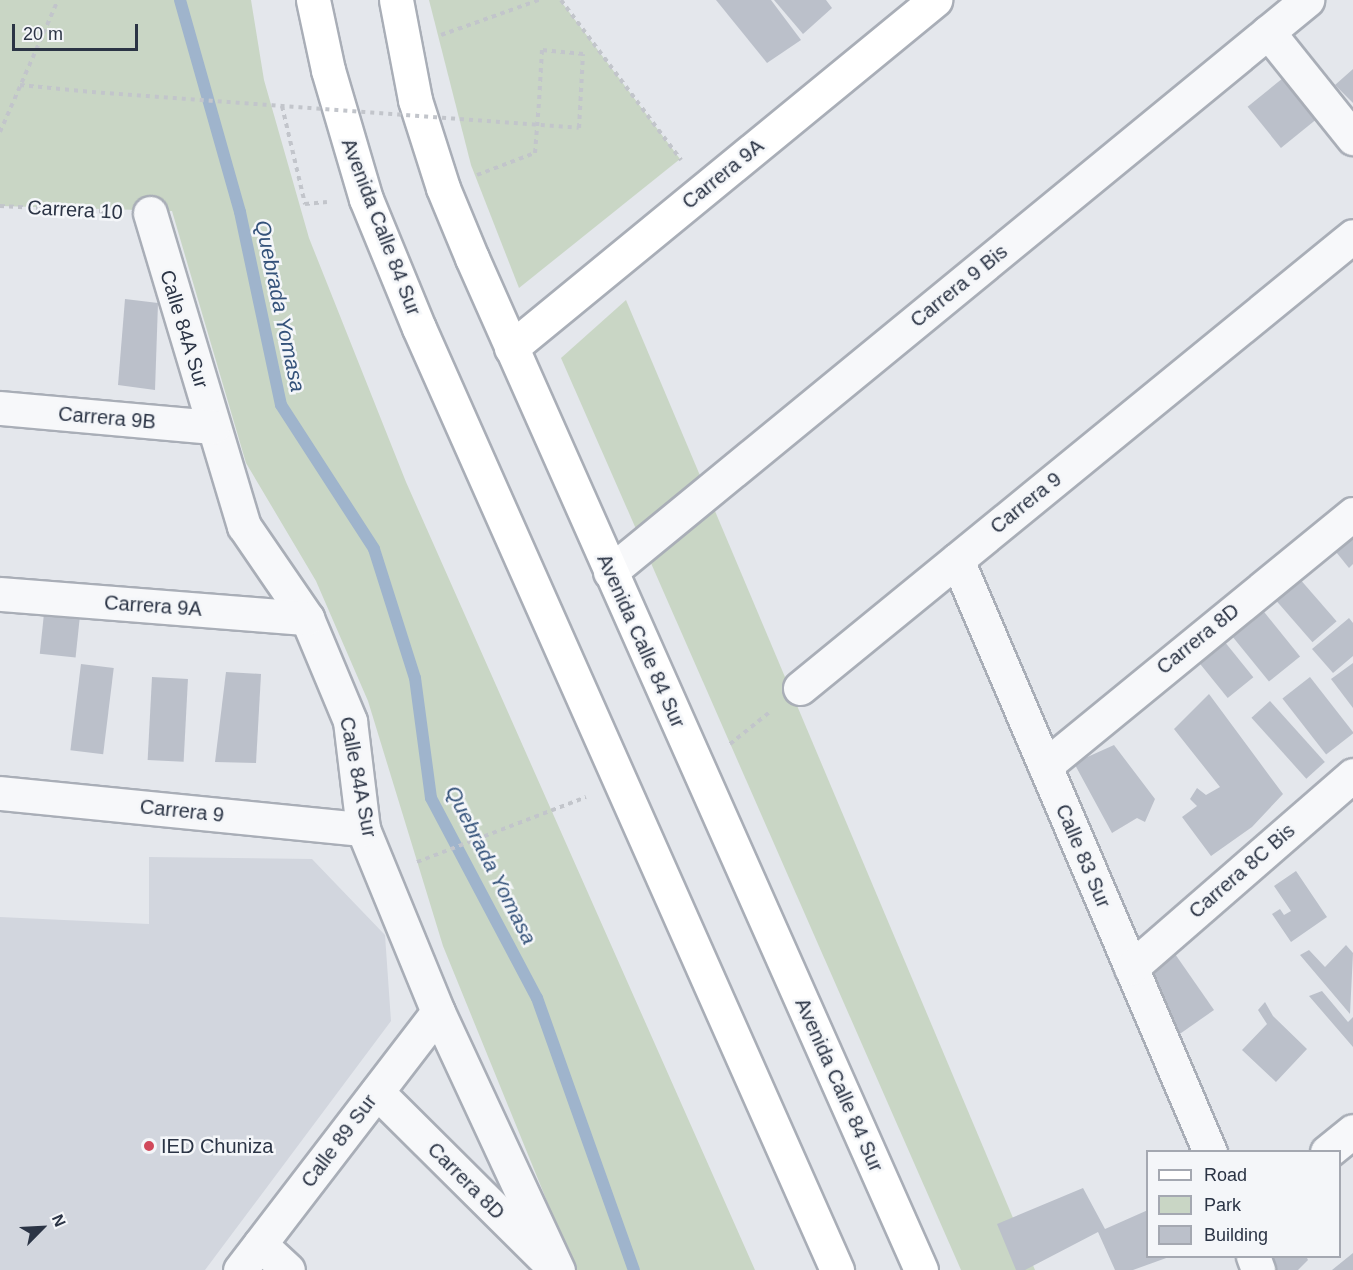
<!DOCTYPE html>
<html>
<head>
<meta charset="utf-8">
<style>
  body { margin:0 }
  #map { position:relative; width:1353px; height:1270px; overflow:hidden; background:#e4e7ec; font-family:Arial,sans-serif }
  div>[style] { position:absolute }
  .built>* { inset:0; background:#d2d6de }
  .green>* { inset:0; background:#c9d6c5 }
  .stream>* { height:12px; margin:-6px; padding:0 6px; transform-origin:6px; border-radius:6px; background:#9fb4cc }
  .building>* { inset:0; background:#bbc0ca; transform-origin:0 0 }
  .path>* { height:4px; margin-top:-2px; transform-origin:0; background:repeating-linear-gradient(90deg,#c2c5cb 0 4.5px,transparent 0 9px) }
  .roads { filter:drop-shadow(2px 0 #a9aeb7) drop-shadow(-2px 0 #a9aeb7) drop-shadow(0 2px #a9aeb7) drop-shadow(0 -2px #a9aeb7) }
  .street>* { height:33px; margin:-16.5px; padding:0 16.5px; transform-origin:16.5px; border-radius:16.5px; background:#f7f8fa }
  .secondary>* { height:33px; margin:-16.5px; padding:0 16.5px; transform-origin:16.5px; border-radius:16.5px; background:#fff }
  .highway>* { height:33px; margin:-16.5px; padding:0 16.5px; transform-origin:16.5px; border-radius:16.5px; background:#fff }
  .path-bridge>* { height:4px; margin-top:-2px; transform-origin:0; background:repeating-linear-gradient(90deg,#c2c5cb 0 4.5px,transparent 0 9px) }
  .dots>* { width:16px; height:16px; translate:-50% -50%; box-sizing:border-box; border:3px solid #f4f6f9; border-radius:50% }
  span { translate:-50% -50%; white-space:nowrap; text-align:center; line-height:1.15; -webkit-text-stroke:5px #f4f6f9; paint-order:stroke }
  .street-label { font-size:20px; color:#2b3445 }
  .poi-label { font-size:20px; color:#2b3445 }
  .left { translate:0 -50%; text-align:left }
  .water-label { font-size:21px; color:#34527a; font-style:italic }
  .legend { position:absolute; left:1146px; top:1150px; width:195px; height:108px; box-sizing:border-box; background:#f4f6f9; border:2px solid #a4a8b1; margin:0; padding:8px 10px; list-style:none; font-size:18px; color:#2b3445 }
  .legend li { display:flex; align-items:center; gap:12px; height:30px }
  .legend b { width:30px; border:2px solid #a4a8b1 }
  .north { position:absolute; left:12px; top:1198px; width:60px; height:60px; -webkit-text-stroke:4px #f4f6f9; paint-order:stroke; rotate:66deg; font-size:16px; font-weight:700; line-height:24px; text-align:center; color:#2b3445 }
  .north::after { content:''; display:block; margin:auto; width:21px; height:27px; background:#2b3445; clip-path:polygon(50% 0,100% 100%,50% 72%,0 100%) }
  .scale { position:absolute; left:12px; top:24px; width:126px; height:27px; box-sizing:border-box; border:3px solid #2b3445; border-top:0; padding-left:8px; font-size:18px; line-height:21px; white-space:nowrap; color:#2b3445; -webkit-text-stroke:4px #f4f6f9; paint-order:stroke }
</style>
</head>
<body>
<div id="map">
  <div class="built">
    <i style="clip-path:polygon(149px 857px,312px 859px,385px 935px,391px 1021px,205px 1270px,0 1270px,0 917px,149px 924px)"></i>
  </div>
  <div class="green">
    <i style="clip-path:polygon(0 0,251px 0,264px 80px,309px 238px,406px 482px,755px 1270px,575px 1270px,443px 946px,368px 701px,316px 581px,246px 463px,172px 211px,0 206px)"></i>
    <i style="clip-path:polygon(429px 0,560px 0,680px 159px,519px 288px,471px 165px)"></i>
    <i style="clip-path:polygon(626px 300px,1035px 1270px,961px 1270px,561px 358px)"></i>
  </div>
  <div class="stream">
    <i style="left:180px;top:0;width:220px;rotate:74.2deg"></i>
    <i style="left:240px;top:212px;width:197px;rotate:78deg"></i>
    <i style="left:281px;top:405px;width:171px;rotate:57.1deg"></i>
    <i style="left:374px;top:549px;width:135px;rotate:72.4deg"></i>
    <i style="left:415px;top:678px;width:121px;rotate:82.4deg"></i>
    <i style="left:431px;top:798px;width:226px;rotate:62.1deg"></i>
    <i style="left:537px;top:998px;width:289px;rotate:70.4deg"></i>
  </div>
  <div class="building">
    <i style="clip-path:polygon(716px 0,771px 0,801px 40px,767px 63px)"></i>
    <i style="clip-path:polygon(774px 0,826px 0,832px 8px,803px 34px)"></i>
    <i style="clip-path:polygon(1353px 69px,1353px 103px,1335px 85px)"></i>
    <i style="left:1288px;top:74px;width:53px;height:52px;rotate:51deg"></i>
    <i style="clip-path:polygon(125px 299px,158px 303px,155px 390px,118px 385px)"></i>
    <i style="clip-path:polygon(1353px 530px,1353px 564px,1349px 568px,1328px 542px)"></i>
    <i style="left:1292px;top:570px;width:68px;height:32px;rotate:49deg"></i>
    <i style="left:1256px;top:602px;width:70px;height:40px;rotate:51deg"></i>
    <i style="left:45px;top:604px;width:36px;height:50px;rotate:6deg"></i>
    <i style="clip-path:polygon(1349px 618px,1353px 623px,1353px 656px,1333px 673px,1312px 649px)"></i>
    <i style="left:1220px;top:636px;width:53px;height:33px;rotate:51deg"></i>
    <i style="clip-path:polygon(1353px 663px,1353px 708px,1331px 679px)"></i>
    <i style="left:81px;top:664px;width:33px;height:87px;rotate:7deg"></i>
    <i style="clip-path:polygon(226px 672px,261px 674px,256px 763px,215px 762px)"></i>
    <i style="left:152px;top:677px;width:36px;height:83px;rotate:3deg"></i>
    <i style="left:1310px;top:677px;width:71px;height:35px;rotate:52deg"></i>
    <i style="clip-path:polygon(1209px 694px,1283px 794px,1252px 827px,1211px 856px,1182px 817px,1197px 806px,1190px 799px,1197px 788px,1206px 795px,1220px 787px,1174px 729px)"></i>
    <i style="left:1270px;top:701px;width:82px;height:25px;rotate:48deg"></i>
    <i style="clip-path:polygon(1114px 745px,1155px 799px,1145px 822px,1137px 818px,1112px 833px,1074px 763px)"></i>
    <i style="clip-path:polygon(1296px 871px,1327px 917px,1291px 942px,1272px 914px,1280px 909px,1284px 915px,1291px 911px,1274px 886px)"></i>
    <i style="clip-path:polygon(1166px 941px,1214px 1010px,1174px 1038px,1142px 971px)"></i>
    <i style="clip-path:polygon(1346px 945px,1353px 953px,1350px 1014px,1300px 955px,1309px 950px,1325px 967px)"></i>
    <i style="clip-path:polygon(1322px 991px,1348px 1022px,1353px 1017px,1353px 1047px,1309px 996px)"></i>
    <i style="clip-path:polygon(1265px 1002px,1273px 1016px,1307px 1049px,1276px 1082px,1242px 1050px,1267px 1024px,1258px 1010px)"></i>
    <i style="clip-path:polygon(1083px 1188px,1105px 1229px,1148px 1210px,1148px 1256px,1169px 1257px,1133px 1270px,1115px 1270px,1098px 1232px,1025px 1270px,1016px 1270px,997px 1224px)"></i>
    <i style="clip-path:polygon(1353px 1253px,1353px 1270px,1332px 1270px)"></i>
    <i style="clip-path:polygon(1259px 1256px,1306px 1256px,1308px 1260px,1298px 1270px,1274px 1270px)"></i>
  </div>
  <div class="path">
    <i style="left:561px;top:0;width:200px;rotate:53.1deg"></i>
    <i style="left:441px;top:35px;width:104px;rotate:-19.7deg"></i>
    <i style="left:20px;top:85px;width:72px;rotate:5.6deg"></i>
    <i style="left:282px;top:106px;width:101px;rotate:76.8deg"></i>
    <i style="left:305px;top:204px;width:22px;rotate:-5deg"></i>
    <i style="left:0;top:132px;width:144px;rotate:-66.3deg"></i>
    <i style="left:477px;top:175px;width:62px;rotate:-20.8deg"></i>
    <i style="left:535px;top:153px;width:51px;rotate:-85.5deg"></i>
    <i style="left:0;top:206px;width:113px;rotate:3deg"></i>
    <i style="left:730px;top:744px;width:53px;rotate:-38.8deg"></i>
    <i style="left:417px;top:862px;width:181px;rotate:-21deg"></i>
  </div>
  <div class="roads">
    <div class="street">
      <i style="left:1268px;top:32px;width:136px;rotate:51.3deg"></i>
      <i style="left:150px;top:213px;width:327px;rotate:73.3deg"></i>
      <i style="left:244px;top:526px;width:112px;rotate:55.6deg"></i>
      <i style="left:307px;top:618px;width:112px;rotate:67.3deg"></i>
      <i style="left:350px;top:721px;width:109px;rotate:83.1deg"></i>
      <i style="left:363px;top:829px;width:198px;rotate:67.7deg"></i>
      <i style="left:438px;top:1012px;width:285px;rotate:65.1deg"></i>
      <i style="left:0;top:408px;width:214px;rotate:5.1deg"></i>
      <i style="left:957px;top:560px;width:644px;rotate:66.86deg"></i>
      <i style="left:610px;top:572px;width:902px;rotate:-39.37deg"></i>
      <i style="left:0;top:594px;width:308px;rotate:4.5deg"></i>
      <i style="left:800px;top:688px;width:714px;rotate:-39.26deg"></i>
      <i style="left:1045px;top:766px;width:398px;rotate:-39.3deg"></i>
      <i style="left:0;top:793px;width:365px;rotate:5.7deg"></i>
      <i style="left:1131px;top:968px;width:294px;rotate:-41deg"></i>
      <i style="left:377px;top:1092px;width:235px;rotate:44.8deg"></i>
      <i style="left:1327px;top:1152px;width:33px;rotate:-39deg"></i>
      <i style="left:260px;top:1244px;width:38px;rotate:43deg"></i>
      <i style="left:1253px;top:1256px;width:15px;rotate:70deg"></i>
      <i style="left:240px;top:1270px;width:325px;rotate:-52.5deg"></i>
    </div>
    <div class="secondary">
      <i style="left:511px;top:348px;width:549px;rotate:-39.38deg"></i>
    </div>
    <div class="highway">
      <i style="left:313px;top:0;width:72px;rotate:77.9deg"></i>
      <i style="left:328px;top:70px;width:134px;rotate:73.6deg"></i>
      <i style="left:366px;top:199px;width:139px;rotate:67.7deg"></i>
      <i style="left:419px;top:328px;width:1031px;rotate:66.07deg"></i>
      <i style="left:396px;top:0;width:102px;rotate:79.2deg"></i>
      <i style="left:415px;top:100px;width:92px;rotate:72.3deg"></i>
      <i style="left:443px;top:188px;width:76px;rotate:67.5deg"></i>
      <i style="left:472px;top:258px;width:1107px;rotate:66.07deg"></i>
    </div>
  </div>
  <div class="path-bridge">
    <i style="left:92px;top:92px;width:488px;rotate:4.2deg"></i>
    <i style="left:579px;top:128px;width:74px;rotate:-86.9deg"></i>
    <i style="left:583px;top:54px;width:41px;rotate:-174.4deg"></i>
    <i style="left:542px;top:50px;width:52px;rotate:93.3deg"></i>
  </div>
  <div class="dots">
    <i style="left:149px;top:1146px;background:#d1495b"></i>
  </div>
  <div class="street-label">
    <span style="left:723px;top:174px;rotate:-39deg">Carrera 9A</span>
    <span style="left:75px;top:210px;rotate:3deg">Carrera 10</span>
    <span style="left:381px;top:227px;rotate:69deg">Avenida Calle 84 Sur</span>
    <span style="left:959px;top:286px;rotate:-39deg">Carrera 9 Bis</span>
    <span style="left:184px;top:329px;rotate:73deg">Calle 84A Sur</span>
    <span style="left:107px;top:418px;rotate:5deg">Carrera 9B</span>
    <span style="left:1026px;top:503px;rotate:-39deg">Carrera 9</span>
    <span style="left:153px;top:606px;rotate:4deg">Carrera 9A</span>
    <span style="left:1198px;top:639px;rotate:-39deg">Carrera 8D</span>
    <span style="left:641px;top:641px;rotate:66deg">Avenida Calle 84 Sur</span>
    <span style="left:358px;top:777px;rotate:79deg">Calle 84A Sur</span>
    <span style="left:182px;top:811px;rotate:6deg">Carrera 9</span>
    <span style="left:1083px;top:856px;rotate:67deg">Calle 83 Sur</span>
    <span style="left:1242px;top:871px;rotate:-41deg">Carrera 8C Bis</span>
    <span style="left:839px;top:1085px;rotate:66deg">Avenida Calle 84 Sur</span>
    <span style="left:339px;top:1141px;rotate:-53deg">Calle 89 Sur</span>
    <span style="left:466px;top:1181px;rotate:45deg">Carrera 8D</span>
  </div>
  <div class="poi-label">
    <span class="left" style="left:161px;top:1146px">IED Chuniza</span>
  </div>
  <div class="water-label">
    <span style="left:280px;top:306px;rotate:78deg">Quebrada Yomasa</span>
    <span style="left:491px;top:865px;rotate:63deg">Quebrada Yomasa</span>
  </div>
  <ul class="legend">
  <li><b style="height:8px;background:#fff"></b>Road</li>
  <li><b style="height:16px;background:#c9d6c5"></b>Park</li>
  <li><b style="height:16px;background:#bbc0ca"></b>Building</li>
  </ul>
  <div class="north">N</div>
  <div class="scale">20 m</div>
</div>
</body>
</html>
